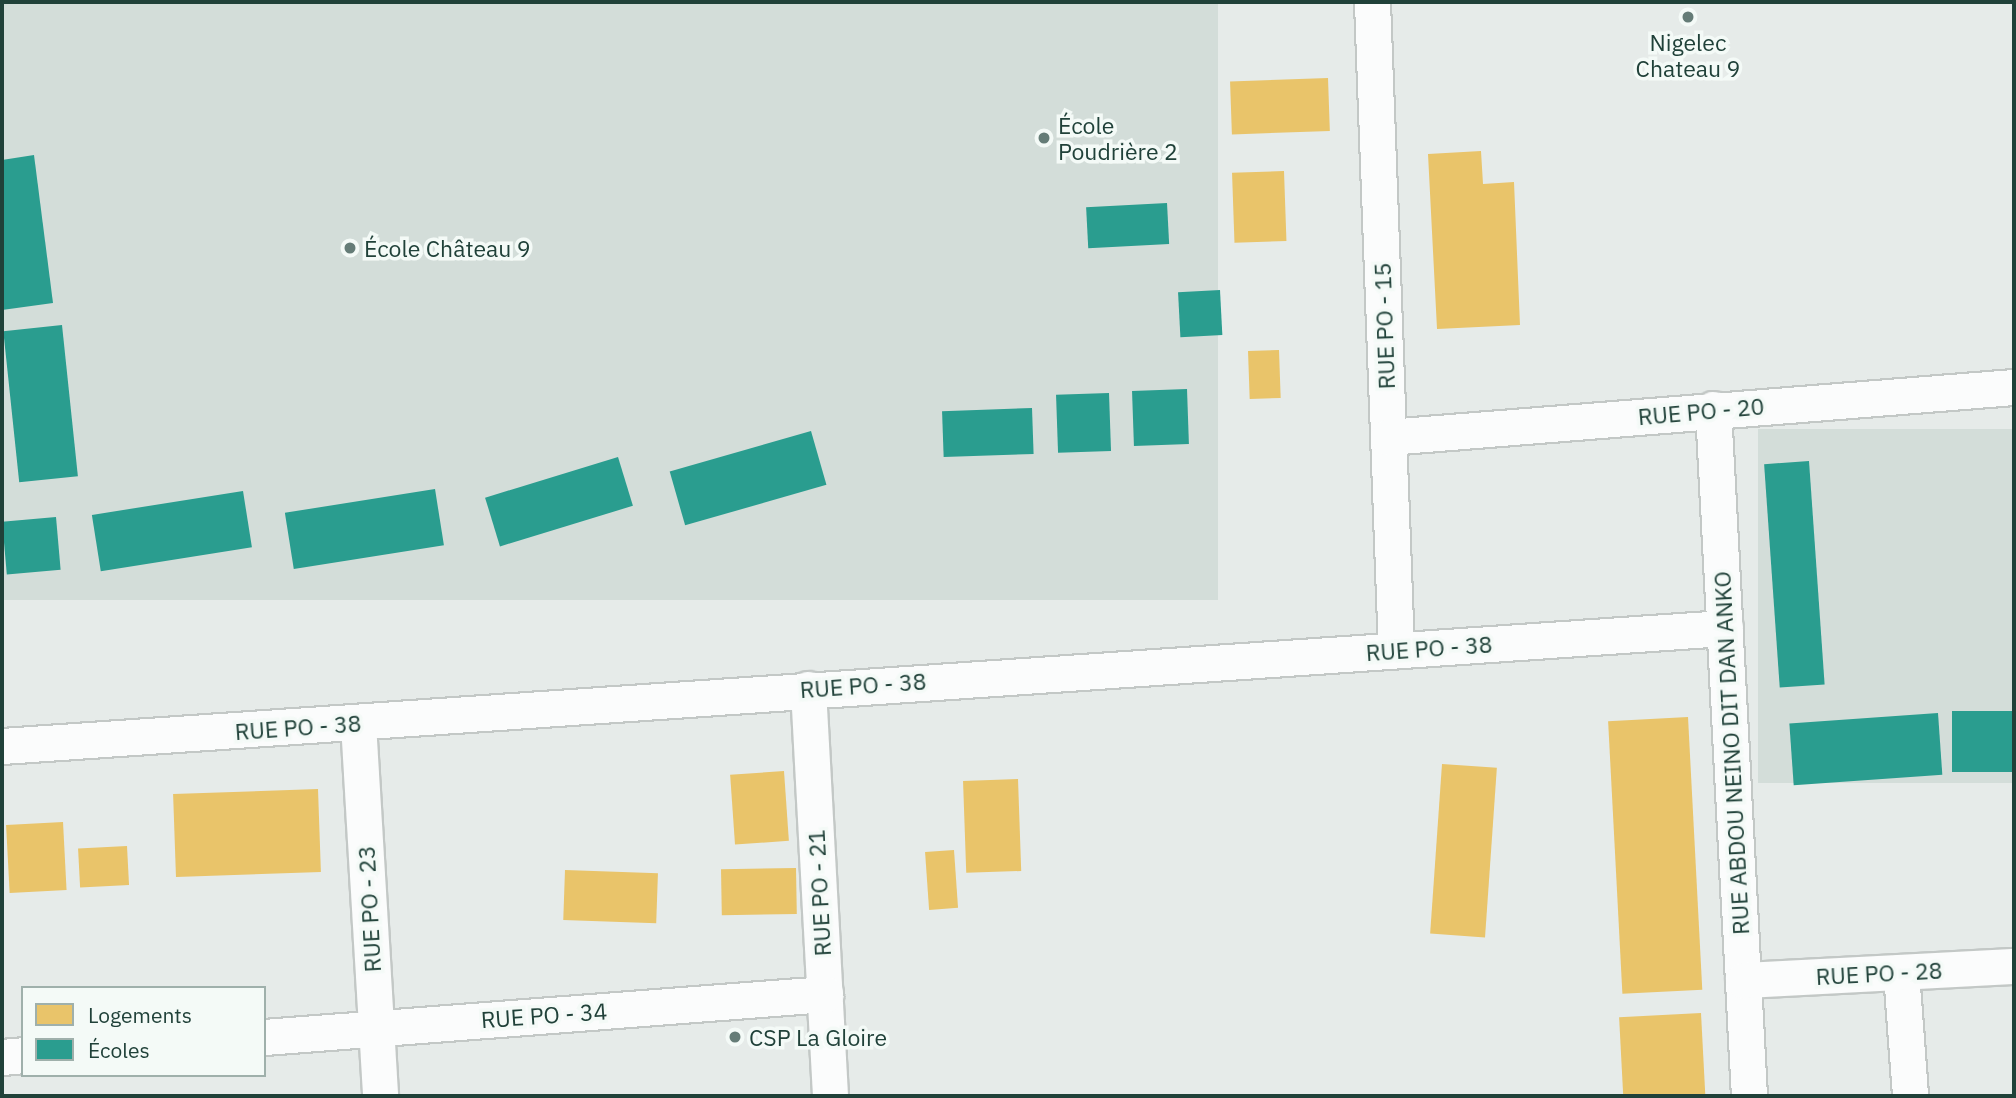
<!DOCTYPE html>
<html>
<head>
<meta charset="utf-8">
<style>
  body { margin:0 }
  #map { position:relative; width:2016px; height:1098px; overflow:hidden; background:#e6ebe9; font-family:"IBM Plex Sans",sans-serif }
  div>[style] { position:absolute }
  .built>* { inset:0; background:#d3ddd9; transform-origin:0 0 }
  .homes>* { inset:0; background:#e9c46a; transform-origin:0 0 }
  .schools>* { inset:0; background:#2a9d8f; transform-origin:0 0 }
  .roads { filter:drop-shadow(2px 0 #c3c8c6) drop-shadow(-2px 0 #c3c8c6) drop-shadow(0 2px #c3c8c6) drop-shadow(0 -2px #c3c8c6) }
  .minor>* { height:35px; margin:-17.5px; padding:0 17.5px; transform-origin:17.5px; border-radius:17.5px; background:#fbfcfc }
  .dots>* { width:19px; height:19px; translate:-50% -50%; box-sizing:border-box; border:4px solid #f4faf7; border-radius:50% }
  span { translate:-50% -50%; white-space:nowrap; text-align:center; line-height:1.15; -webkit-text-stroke:7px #f4faf7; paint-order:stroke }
  .poi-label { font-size:23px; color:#204139 }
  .left { translate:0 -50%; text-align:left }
  .street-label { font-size:23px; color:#204139 }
  .frame { position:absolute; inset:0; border:4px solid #204139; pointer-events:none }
  .legend { position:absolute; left:21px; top:986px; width:245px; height:91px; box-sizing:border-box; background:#f4faf7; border:2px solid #9fb0ab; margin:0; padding:9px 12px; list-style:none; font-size:21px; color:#204139 }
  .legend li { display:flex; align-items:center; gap:14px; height:35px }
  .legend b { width:35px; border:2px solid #9fb0ab }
</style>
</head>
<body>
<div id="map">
  <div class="built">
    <i style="left:2px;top:2px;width:1216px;height:598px"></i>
    <i style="left:2014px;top:429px;width:354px;height:256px;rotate:90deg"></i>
  </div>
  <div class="homes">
    <i style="left:1328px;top:78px;width:53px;height:98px;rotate:88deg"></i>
    <i style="clip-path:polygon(1481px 151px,1483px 184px,1514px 182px,1520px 325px,1437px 329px,1428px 154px)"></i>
    <i style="left:1284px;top:171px;width:70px;height:52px;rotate:88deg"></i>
    <i style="left:1279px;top:350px;width:48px;height:31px;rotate:88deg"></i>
    <i style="left:1688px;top:717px;width:273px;height:80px;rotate:87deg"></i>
    <i style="left:1442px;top:764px;width:55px;height:170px;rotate:4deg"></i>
    <i style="left:784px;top:771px;width:70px;height:54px;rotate:86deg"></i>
    <i style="left:1018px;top:779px;width:92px;height:55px;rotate:88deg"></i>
    <i style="left:318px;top:789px;width:83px;height:145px;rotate:88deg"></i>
    <i style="left:63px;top:822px;width:68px;height:57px;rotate:87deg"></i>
    <i style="left:127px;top:846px;width:39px;height:49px;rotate:87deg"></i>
    <i style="left:954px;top:850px;width:58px;height:29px;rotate:86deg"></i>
    <i style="left:796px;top:868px;width:46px;height:75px;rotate:89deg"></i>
    <i style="left:565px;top:870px;width:93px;height:50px;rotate:2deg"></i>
    <i style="left:1701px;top:1013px;width:83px;height:82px;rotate:87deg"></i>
  </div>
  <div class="schools">
    <i style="clip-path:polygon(34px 155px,53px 303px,2px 310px,2px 160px)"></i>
    <i style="left:1167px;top:203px;width:41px;height:81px;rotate:87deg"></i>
    <i style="left:1220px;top:290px;width:45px;height:42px;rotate:87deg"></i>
    <i style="left:62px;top:325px;width:152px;height:59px;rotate:84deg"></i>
    <i style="left:1187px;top:389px;width:55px;height:55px;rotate:88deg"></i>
    <i style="left:1109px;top:393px;width:58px;height:53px;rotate:88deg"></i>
    <i style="left:1032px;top:408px;width:46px;height:90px;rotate:88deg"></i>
    <i style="left:811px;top:431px;width:56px;height:147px;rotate:74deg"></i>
    <i style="left:618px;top:457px;width:51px;height:139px;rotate:73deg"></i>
    <i style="left:1809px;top:461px;width:224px;height:45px;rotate:86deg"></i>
    <i style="left:435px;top:489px;width:57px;height:152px;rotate:81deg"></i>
    <i style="left:243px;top:491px;width:57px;height:153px;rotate:81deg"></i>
    <i style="left:56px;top:517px;width:53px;height:54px;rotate:85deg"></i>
    <i style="left:2014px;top:711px;width:61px;height:62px;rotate:90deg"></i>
    <i style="left:1938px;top:713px;width:62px;height:149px;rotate:86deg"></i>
  </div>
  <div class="roads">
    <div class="minor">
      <i style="left:1372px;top:2px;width:648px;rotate:87.88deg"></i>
      <i style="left:1713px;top:409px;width:688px;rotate:87deg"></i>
      <i style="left:1388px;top:437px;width:628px;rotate:-4.57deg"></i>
      <i style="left:808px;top:689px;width:408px;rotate:86.9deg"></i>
      <i style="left:358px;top:723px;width:374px;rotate:86.6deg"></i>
      <i style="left:2px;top:746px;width:1727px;rotate:-3.92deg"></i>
      <i style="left:1901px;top:972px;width:124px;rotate:85.8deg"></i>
      <i style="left:1743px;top:980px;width:271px;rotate:-3deg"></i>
      <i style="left:264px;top:1037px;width:563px;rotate:-4.38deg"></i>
      <i style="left:2px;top:1057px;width:21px;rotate:-5deg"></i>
    </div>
  </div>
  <div class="dots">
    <i style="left:1688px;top:17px;background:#657c77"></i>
    <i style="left:1044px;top:138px;background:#657c77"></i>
    <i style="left:350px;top:248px;background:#657c77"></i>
    <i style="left:735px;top:1037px;background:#657c77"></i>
  </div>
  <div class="poi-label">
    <span style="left:1688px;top:55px">Nigelec<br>Chateau 9</span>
    <span class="left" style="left:1058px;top:138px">École<br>Poudrière 2</span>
    <span class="left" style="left:364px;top:248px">École Château 9</span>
    <span class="left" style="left:749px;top:1037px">CSP La Gloire</span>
  </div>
  <div class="street-label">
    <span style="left:1384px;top:326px;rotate:-92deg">RUE PO - 15</span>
    <span style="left:1701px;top:411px;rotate:-5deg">RUE PO - 20</span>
    <span style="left:1429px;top:648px;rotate:-4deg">RUE PO - 38</span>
    <span style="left:863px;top:685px;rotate:-4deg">RUE PO - 38</span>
    <span style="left:298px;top:727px;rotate:-4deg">RUE PO - 38</span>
    <span style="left:1731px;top:753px;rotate:-93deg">RUE ABDOU NEINO DIT DAN ANKO</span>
    <span style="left:819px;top:893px;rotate:-93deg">RUE PO - 21</span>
    <span style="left:369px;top:909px;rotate:-93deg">RUE PO - 23</span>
    <span style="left:1879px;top:973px;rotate:-3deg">RUE PO - 28</span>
    <span style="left:544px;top:1015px;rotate:-4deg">RUE PO - 34</span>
  </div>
  <div class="frame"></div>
  <ul class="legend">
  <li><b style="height:19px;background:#e9c46a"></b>Logements</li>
  <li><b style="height:19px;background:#2a9d8f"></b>Écoles</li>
  </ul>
</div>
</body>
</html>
